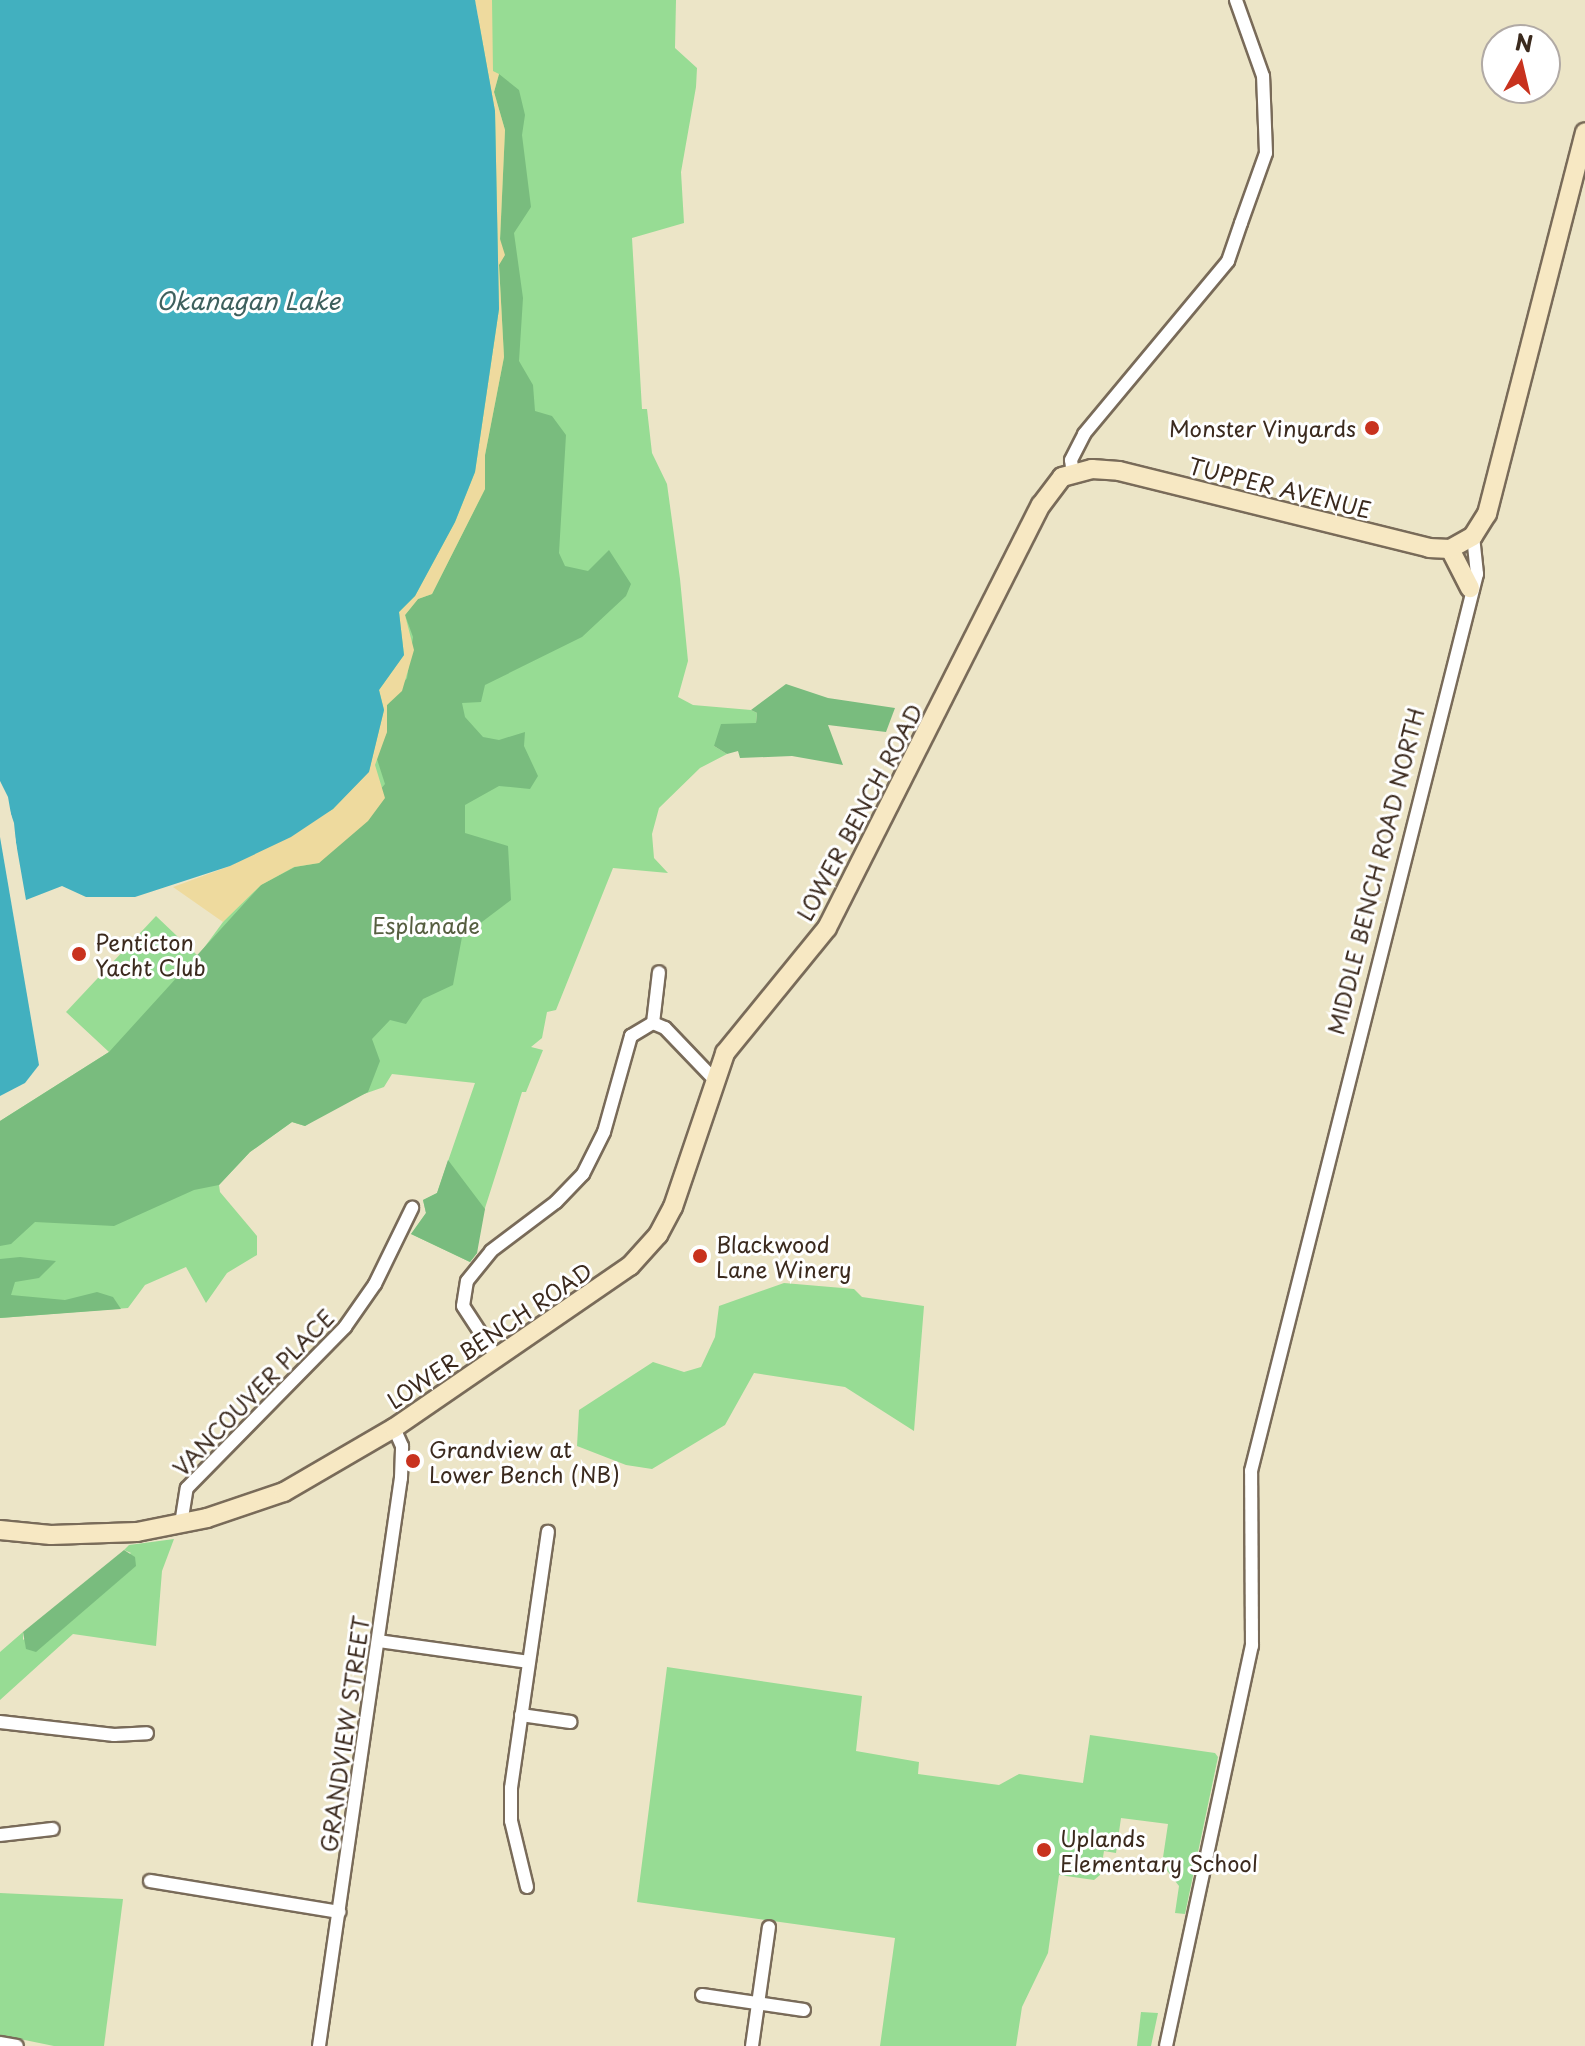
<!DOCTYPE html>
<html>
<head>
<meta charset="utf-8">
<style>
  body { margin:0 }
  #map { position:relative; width:1585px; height:2046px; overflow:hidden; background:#ece5c7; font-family:"Playpen Sans",sans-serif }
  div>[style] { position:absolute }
  .green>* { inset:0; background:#97dc94 }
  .forest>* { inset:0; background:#79bc7e }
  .sand>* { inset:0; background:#eeda9e }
  .water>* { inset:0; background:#42b0bf }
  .pier>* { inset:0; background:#ece5c7 }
  .roads { filter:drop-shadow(2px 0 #796b59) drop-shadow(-2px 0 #796b59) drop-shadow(0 2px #796b59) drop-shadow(0 -2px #796b59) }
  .street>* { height:12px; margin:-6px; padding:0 6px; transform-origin:6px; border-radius:6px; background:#fff }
  .secondary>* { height:18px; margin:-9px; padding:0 9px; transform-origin:9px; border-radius:9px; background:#f7e8c3 }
  .dots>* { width:22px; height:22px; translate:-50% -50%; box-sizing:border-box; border:4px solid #fff; border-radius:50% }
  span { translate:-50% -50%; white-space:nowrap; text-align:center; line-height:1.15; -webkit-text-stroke:6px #fff; paint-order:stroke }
  .poi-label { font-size:22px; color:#3b2a1e }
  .right { translate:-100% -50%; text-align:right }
  .left { translate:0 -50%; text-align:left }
  .street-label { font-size:22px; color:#3b2a1e }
  .park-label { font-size:22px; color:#575f41 }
  .water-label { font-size:24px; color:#3e605e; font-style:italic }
  .north { position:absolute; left:1481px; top:24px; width:80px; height:80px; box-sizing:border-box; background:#fff; border:2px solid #b1aaa5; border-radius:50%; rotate:8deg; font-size:22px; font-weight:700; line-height:32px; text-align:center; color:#3b2a1e }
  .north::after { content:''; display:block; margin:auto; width:28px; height:36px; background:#c8321e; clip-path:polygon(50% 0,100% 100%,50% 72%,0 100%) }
</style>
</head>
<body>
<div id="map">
  <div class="green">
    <i style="clip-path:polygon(475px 0,676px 0,675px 48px,697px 68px,696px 87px,681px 172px,684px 223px,632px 238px,642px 409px,647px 409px,652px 453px,667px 484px,680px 579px,688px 661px,678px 697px,693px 705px,751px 710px,757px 713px,756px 723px,714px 746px,727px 754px,700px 768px,659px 808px,652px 834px,654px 858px,668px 873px,613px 868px,556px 1010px,547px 1012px,542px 1038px,531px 1047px,543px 1050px,526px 1092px,522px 1092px,478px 1230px,477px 1253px,470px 1262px,411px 1234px,426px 1213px,423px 1200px,437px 1193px,475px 1083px,392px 1074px,384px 1087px,341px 1102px,305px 1126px,292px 1122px,250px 1152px,219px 1185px,220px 1192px,257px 1236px,257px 1255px,227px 1273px,206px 1303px,186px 1267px,145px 1285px,128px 1308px,0 1318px,0 1121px,109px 1052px,66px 1012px,156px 916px,198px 956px,223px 922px,479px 17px)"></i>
    <i style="clip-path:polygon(784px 1283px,854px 1289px,862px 1297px,924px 1306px,914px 1431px,845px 1387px,754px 1373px,725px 1425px,652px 1469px,626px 1465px,577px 1446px,579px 1410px,653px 1362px,684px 1372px,701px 1367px,715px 1337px,719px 1306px)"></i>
    <i style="clip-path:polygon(174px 1539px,162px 1571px,156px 1646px,73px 1634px,0 1700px,0 1652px,23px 1632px,23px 1640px,131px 1553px,124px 1550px,129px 1545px)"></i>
    <i style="clip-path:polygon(667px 1667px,862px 1696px,856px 1751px,919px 1762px,918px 1774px,999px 1785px,1019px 1774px,1083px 1783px,1090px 1735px,1215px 1753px,1218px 1757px,1185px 1914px,1175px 1913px,1179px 1886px,1162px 1864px,1168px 1824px,1121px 1818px,1116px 1853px,1104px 1851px,1100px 1875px,1094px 1880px,1059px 1875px,1048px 1953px,1022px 2007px,1016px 2046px,880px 2046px,895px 1938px,637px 1902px)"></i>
    <i style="clip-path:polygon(0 1893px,123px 1899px,104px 2046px,54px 2046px,0 2035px)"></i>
    <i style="clip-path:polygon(1141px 2012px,1158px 2013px,1151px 2046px,1137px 2046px)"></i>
  </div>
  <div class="forest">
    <i style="clip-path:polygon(499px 74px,519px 90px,525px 115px,522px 135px,531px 207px,514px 233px,523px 298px,519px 361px,533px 385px,535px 411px,552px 416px,566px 435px,559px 553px,565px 566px,588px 571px,609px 550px,631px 584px,626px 596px,582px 637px,485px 685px,481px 702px,462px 703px,465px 717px,483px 737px,499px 740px,525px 732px,524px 746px,538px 776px,530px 789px,499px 786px,465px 805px,465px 833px,508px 846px,511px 900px,462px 937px,453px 985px,423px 999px,406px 1024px,390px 1020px,372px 1039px,380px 1061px,368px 1092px,305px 1126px,292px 1122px,250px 1152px,219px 1185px,194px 1190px,114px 1226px,35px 1222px,11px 1244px,0 1246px,0 1121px,109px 1052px,261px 885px,295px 867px,319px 863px,385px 784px,376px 756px,387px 732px,387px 705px,407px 678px,413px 637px,405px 615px,418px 599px,432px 594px,485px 489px,485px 455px,504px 357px,499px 265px,505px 130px,494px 92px)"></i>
    <i style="clip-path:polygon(786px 684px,828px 698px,895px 708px,886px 732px,828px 725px,843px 765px,792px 756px,740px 758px,738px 751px,727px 754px,714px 746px,721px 724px,756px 723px,757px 713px,751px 710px)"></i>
    <i style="clip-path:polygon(448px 1160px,485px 1209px,477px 1253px,470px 1262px,411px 1234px,426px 1213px,423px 1200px,437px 1193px)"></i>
    <i style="clip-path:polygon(20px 1257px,56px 1261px,39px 1278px,15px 1282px,11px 1295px,65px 1300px,97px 1292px,113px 1297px,121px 1309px,0 1318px,0 1259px)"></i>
    <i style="clip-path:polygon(124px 1550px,135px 1557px,136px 1566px,36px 1652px,26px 1649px,23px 1632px)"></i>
  </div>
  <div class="sand">
    <i style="clip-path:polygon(475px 0,492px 0,493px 71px,499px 74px,494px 92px,505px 130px,500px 239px,505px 255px,499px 265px,504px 357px,485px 455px,485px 489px,432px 594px,418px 599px,405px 615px,414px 650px,402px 691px,387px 705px,387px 732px,375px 765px,385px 798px,368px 821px,319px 863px,294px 867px,261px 885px,223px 922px,173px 887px,230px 866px,333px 809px,369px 771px,384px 710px,379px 690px,404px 655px,399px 612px,415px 596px,455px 522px,475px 472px,499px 309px,495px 111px)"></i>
  </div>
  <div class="water">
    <i style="clip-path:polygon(0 0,475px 0,495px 111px,499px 309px,475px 472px,455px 522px,415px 596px,399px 612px,404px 655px,379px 690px,384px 710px,369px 772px,333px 809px,291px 837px,230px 866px,135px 897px,86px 897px,62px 886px,26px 900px,8px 797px,0 781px)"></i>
    <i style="clip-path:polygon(0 837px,39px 1065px,25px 1083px,0 1096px)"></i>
  </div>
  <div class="pier">
    <i style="clip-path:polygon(0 781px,14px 823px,22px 901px,10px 824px)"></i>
  </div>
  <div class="roads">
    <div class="street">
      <i style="left:1073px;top:473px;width:13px;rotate:-99deg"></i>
      <i style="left:1071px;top:460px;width:29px;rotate:-63deg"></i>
      <i style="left:1084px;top:434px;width:225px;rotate:-50.2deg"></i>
      <i style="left:1228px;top:261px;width:40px;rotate:-71.1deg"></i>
      <i style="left:1241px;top:223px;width:74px;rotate:-70.3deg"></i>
      <i style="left:1266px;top:153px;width:77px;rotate:-92.2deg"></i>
      <i style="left:1263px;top:76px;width:81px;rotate:-109.6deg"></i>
      <i style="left:653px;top:1023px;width:51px;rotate:-83.3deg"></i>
      <i style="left:497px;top:1358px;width:62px;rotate:-123.2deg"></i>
      <i style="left:463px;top:1306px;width:25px;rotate:-81deg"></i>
      <i style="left:467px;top:1281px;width:38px;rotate:-51deg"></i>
      <i style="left:491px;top:1251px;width:81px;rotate:-37deg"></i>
      <i style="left:556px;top:1202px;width:39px;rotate:-46deg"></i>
      <i style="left:583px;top:1174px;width:47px;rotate:-63.4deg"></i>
      <i style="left:604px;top:1132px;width:100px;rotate:-74.3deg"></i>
      <i style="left:631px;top:1036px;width:26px;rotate:-31deg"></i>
      <i style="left:653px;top:1023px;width:13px;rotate:23deg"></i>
      <i style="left:665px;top:1028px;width:69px;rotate:46.2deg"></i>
      <i style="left:181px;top:1524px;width:36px;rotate:-81deg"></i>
      <i style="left:187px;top:1488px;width:226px;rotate:-45.5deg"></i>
      <i style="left:345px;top:1327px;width:52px;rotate:-55.1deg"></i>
      <i style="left:375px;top:1284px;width:85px;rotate:-64deg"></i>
      <i style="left:378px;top:1641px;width:152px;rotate:7.9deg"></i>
      <i style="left:521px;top:1715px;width:50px;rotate:8deg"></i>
      <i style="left:0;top:1722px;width:115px;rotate:6.5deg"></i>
      <i style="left:114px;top:1735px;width:33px;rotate:-3deg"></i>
      <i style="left:0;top:1835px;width:53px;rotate:-6.5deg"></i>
      <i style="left:150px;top:1881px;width:192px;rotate:9.3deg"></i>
      <i style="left:527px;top:1887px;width:68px;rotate:-103.6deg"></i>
      <i style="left:511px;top:1821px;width:33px;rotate:-90deg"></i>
      <i style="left:511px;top:1788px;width:259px;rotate:-81.8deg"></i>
      <i style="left:702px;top:1995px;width:103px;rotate:8.4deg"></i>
      <i style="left:0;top:2043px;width:17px;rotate:10deg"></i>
      <i style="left:319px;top:2046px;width:574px;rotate:-81.79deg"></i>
      <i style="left:401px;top:1478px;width:32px;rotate:-88deg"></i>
      <i style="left:402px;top:1446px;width:20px;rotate:-114deg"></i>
      <i style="left:752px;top:2046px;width:120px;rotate:-81.9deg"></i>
      <i style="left:1166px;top:2046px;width:409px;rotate:-77.9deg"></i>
      <i style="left:1252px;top:1646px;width:175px;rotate:-90.3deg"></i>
      <i style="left:1251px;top:1471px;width:925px;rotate:-75.86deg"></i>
      <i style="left:1477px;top:574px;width:38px;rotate:-96deg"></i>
    </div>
    <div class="secondary">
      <i style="left:1450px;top:549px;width:44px;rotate:62.9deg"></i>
      <i style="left:0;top:1530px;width:51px;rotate:5.6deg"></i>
      <i style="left:51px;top:1535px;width:86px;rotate:-2deg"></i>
      <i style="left:137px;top:1532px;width:71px;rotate:-11.3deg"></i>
      <i style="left:207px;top:1518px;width:81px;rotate:-18.7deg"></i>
      <i style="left:284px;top:1492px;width:127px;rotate:-30.2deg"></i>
      <i style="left:394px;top:1428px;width:286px;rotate:-34.5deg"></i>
      <i style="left:630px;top:1266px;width:42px;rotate:-47.9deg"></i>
      <i style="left:658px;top:1235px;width:32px;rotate:-62deg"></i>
      <i style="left:673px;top:1207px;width:163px;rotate:-71.3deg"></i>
      <i style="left:725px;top:1053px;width:161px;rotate:-50.8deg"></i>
      <i style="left:827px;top:928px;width:474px;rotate:-63.2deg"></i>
      <i style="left:1041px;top:505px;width:35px;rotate:-53deg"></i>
      <i style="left:1062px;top:477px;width:31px;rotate:-15deg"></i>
      <i style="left:1092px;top:469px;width:27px;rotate:4deg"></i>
      <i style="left:1119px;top:471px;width:319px;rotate:13.9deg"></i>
      <i style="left:1429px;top:548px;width:21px;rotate:3deg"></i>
      <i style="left:1450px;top:549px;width:26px;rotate:-29deg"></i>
      <i style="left:1473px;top:536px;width:26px;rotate:-58deg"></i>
      <i style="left:1487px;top:514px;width:394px;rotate:-75.6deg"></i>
    </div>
  </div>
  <div class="dots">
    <i style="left:1372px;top:428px;background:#c8321e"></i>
    <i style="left:79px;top:954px;background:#c8321e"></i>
    <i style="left:700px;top:1256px;background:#c8321e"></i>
    <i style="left:413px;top:1461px;background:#c8321e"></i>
    <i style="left:1044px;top:1850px;background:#c8321e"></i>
  </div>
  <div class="poi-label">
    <span class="right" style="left:1356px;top:428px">Monster Vinyards</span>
    <span class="left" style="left:95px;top:954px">Penticton<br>Yacht Club</span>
    <span class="left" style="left:716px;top:1256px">Blackwood<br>Lane Winery</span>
    <span class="left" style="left:429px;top:1461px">Grandview at<br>Lower Bench (NB)</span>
    <span class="left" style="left:1060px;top:1850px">Uplands<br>Elementary School</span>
  </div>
  <div class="street-label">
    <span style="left:1280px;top:487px;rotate:14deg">TUPPER AVENUE</span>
    <span style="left:859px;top:812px;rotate:-62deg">LOWER BENCH ROAD</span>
    <span style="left:1375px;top:871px;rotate:-76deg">MIDDLE BENCH ROAD NORTH</span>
    <span style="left:489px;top:1335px;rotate:-34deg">LOWER BENCH ROAD</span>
    <span style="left:253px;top:1392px;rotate:-46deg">VANCOUVER PLACE</span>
    <span style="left:344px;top:1734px;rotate:-82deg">GRANDVIEW STREET</span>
  </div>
  <div class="park-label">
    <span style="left:426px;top:925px">Esplanade</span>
  </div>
  <div class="water-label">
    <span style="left:248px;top:301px">Okanagan Lake</span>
  </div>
  <div class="north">N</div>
</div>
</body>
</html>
